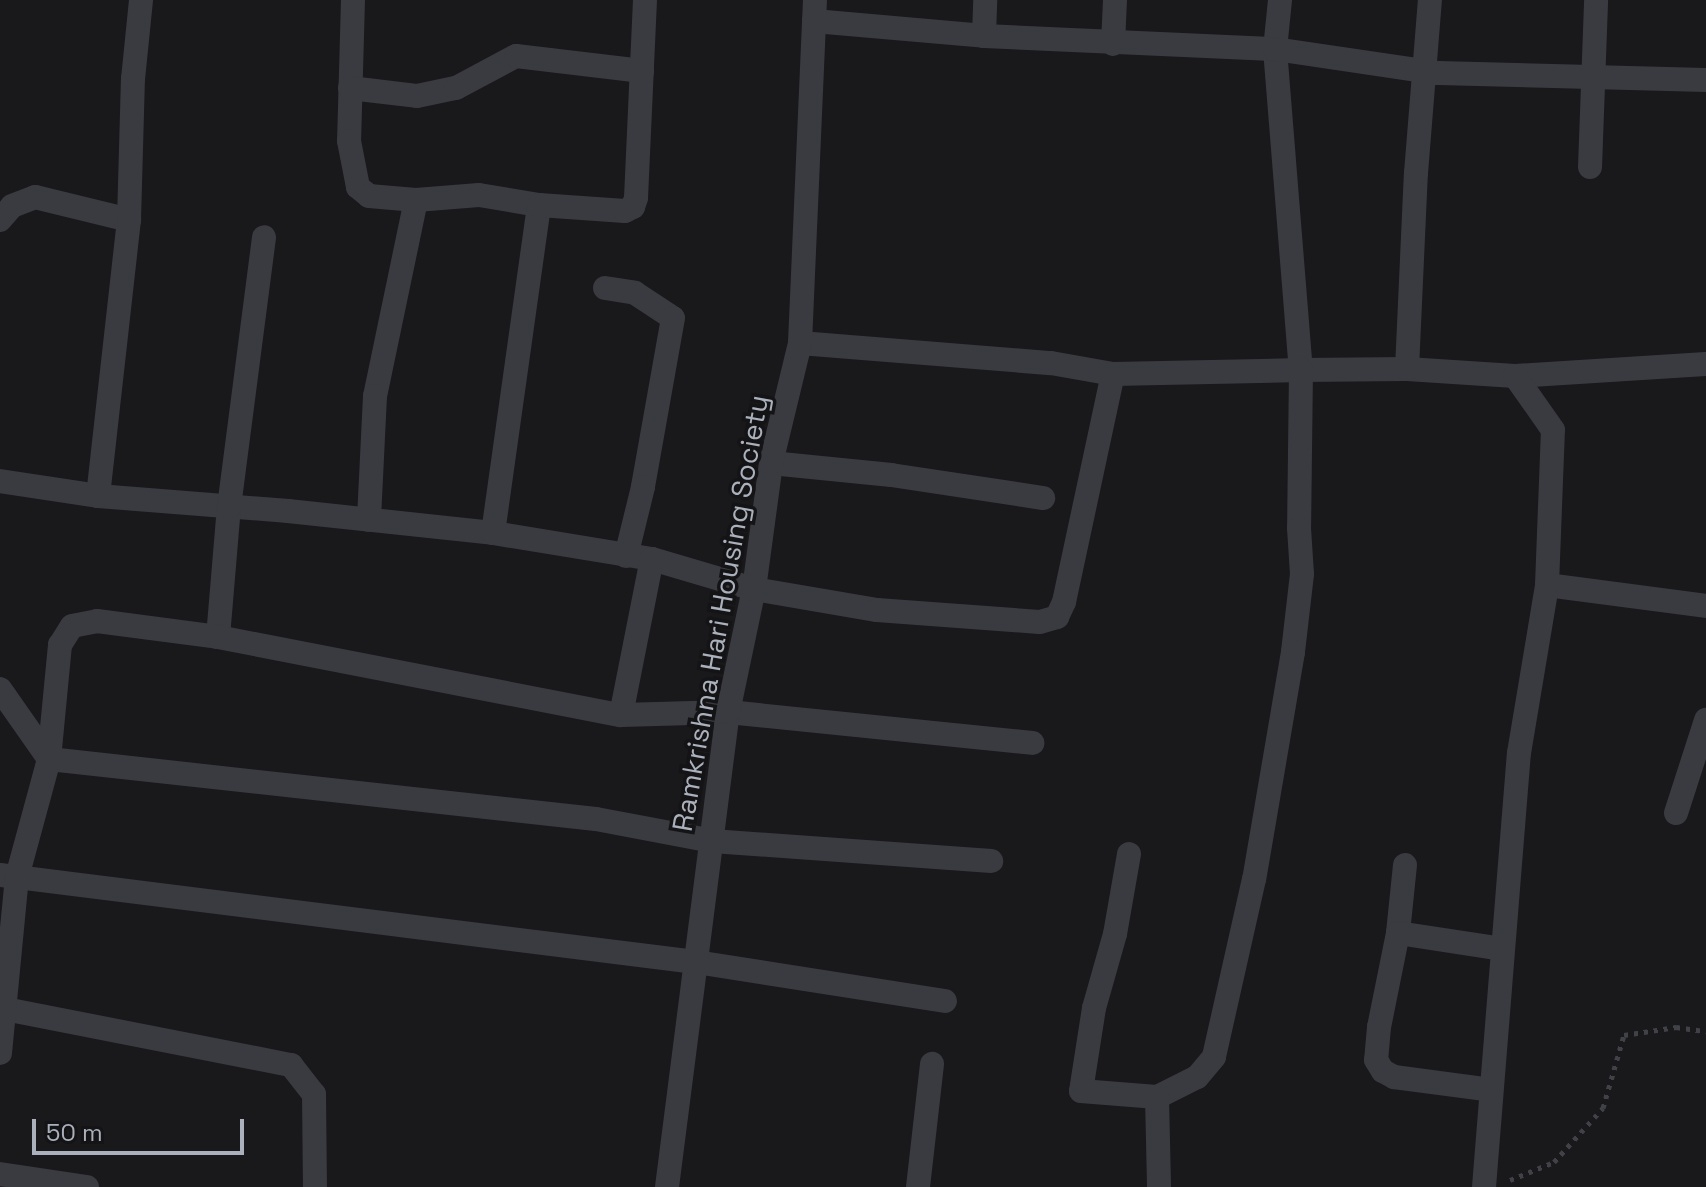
<!DOCTYPE html>
<html>
<head>
<meta charset="utf-8">
<style>
  body { margin:0 }
  #map { position:relative; width:1706px; height:1187px; overflow:hidden; background:#19191b; font-family:"Space Grotesk",sans-serif }
  div>[style] { position:absolute }
  .path>* { height:5px; margin-top:-2.5px; transform-origin:0; background:repeating-linear-gradient(90deg,#404248 0 4px,transparent 0 10px) }
  .minor>* { height:24px; margin:-12px; padding:0 12px; transform-origin:12px; border-radius:12px; background:#3a3b41 }
  span { translate:-50% -50%; white-space:nowrap; text-align:center; line-height:1.15; -webkit-text-stroke:7px #141416; paint-order:stroke }
  .street-label { font-size:28px; color:#abb1bc }
  .scale { position:absolute; left:32px; top:1119px; width:212px; height:36px; box-sizing:border-box; border:4px solid #abb1bc; border-top:0; padding-left:10px; font-size:24px; line-height:28px; white-space:nowrap; color:#abb1bc; -webkit-text-stroke:6px #141416; paint-order:stroke }
</style>
</head>
<body>
<div id="map">
  <div class="path">
    <i style="left:1510px;top:1180px;width:48px;rotate:-22.2deg"></i>
    <i style="left:1554px;top:1162px;width:73px;rotate:-47.8deg"></i>
    <i style="left:1603px;top:1108px;width:76px;rotate:-74deg"></i>
    <i style="left:1624px;top:1035px;width:53px;rotate:-8.7deg"></i>
    <i style="left:1676px;top:1027px;width:30px;rotate:8deg"></i>
  </div>
  <div class="minor">
    <i style="left:353px;top:0;width:141px;rotate:91.6deg"></i>
    <i style="left:349px;top:141px;width:47px;rotate:78.9deg"></i>
    <i style="left:358px;top:187px;width:14px;rotate:39deg"></i>
    <i style="left:369px;top:196px;width:47px;rotate:4.9deg"></i>
    <i style="left:416px;top:200px;width:200px;rotate:101.8deg"></i>
    <i style="left:375px;top:396px;width:124px;rotate:92.8deg"></i>
    <i style="left:1280px;top:0;width:49px;rotate:95.8deg"></i>
    <i style="left:1275px;top:49px;width:322px;rotate:85.4deg"></i>
    <i style="left:1301px;top:370px;width:106px;rotate:-0.5deg"></i>
    <i style="left:1407px;top:369px;width:108px;rotate:3.7deg"></i>
    <i style="left:1515px;top:376px;width:191px;rotate:-3.6deg"></i>
    <i style="left:814px;top:21px;width:171px;rotate:5deg"></i>
    <i style="left:984px;top:36px;width:291px;rotate:2.6deg"></i>
    <i style="left:1275px;top:49px;width:165px;rotate:8.4deg"></i>
    <i style="left:1438px;top:73px;width:268px;rotate:1.5deg"></i>
    <i style="left:984px;top:36px;width:36px;rotate:-88deg"></i>
    <i style="left:1113px;top:44px;width:44px;rotate:-87.4deg"></i>
    <i style="left:350px;top:88px;width:67px;rotate:6.8deg"></i>
    <i style="left:417px;top:96px;width:40px;rotate:-12deg"></i>
    <i style="left:456px;top:88px;width:68px;rotate:-28.1deg"></i>
    <i style="left:516px;top:56px;width:127px;rotate:6.8deg"></i>
    <i style="left:1590px;top:167px;width:167px;rotate:-87.9deg"></i>
    <i style="left:416px;top:200px;width:63px;rotate:-4.5deg"></i>
    <i style="left:479px;top:195px;width:61px;rotate:9.5deg"></i>
    <i style="left:0;top:220px;width:18px;rotate:-49deg"></i>
    <i style="left:12px;top:206px;width:25px;rotate:-21deg"></i>
    <i style="left:35px;top:197px;width:97px;rotate:13.7deg"></i>
    <i style="left:605px;top:288px;width:30px;rotate:9deg"></i>
    <i style="left:635px;top:293px;width:45px;rotate:33.3deg"></i>
    <i style="left:673px;top:318px;width:172px;rotate:100.1deg"></i>
    <i style="left:643px;top:487px;width:71px;rotate:103.8deg"></i>
    <i style="left:800px;top:343px;width:252px;rotate:4.6deg"></i>
    <i style="left:1051px;top:363px;width:63px;rotate:10.1deg"></i>
    <i style="left:1113px;top:374px;width:188px;rotate:-1.2deg"></i>
    <i style="left:1301px;top:370px;width:158px;rotate:90.7deg"></i>
    <i style="left:1299px;top:528px;width:46px;rotate:86.3deg"></i>
    <i style="left:1302px;top:574px;width:79px;rotate:96.6deg"></i>
    <i style="left:1293px;top:652px;width:230px;rotate:99.7deg"></i>
    <i style="left:1254px;top:879px;width:182px;rotate:102.7deg"></i>
    <i style="left:1214px;top:1057px;width:26px;rotate:130deg"></i>
    <i style="left:1197px;top:1077px;width:45px;rotate:153.4deg"></i>
    <i style="left:1407px;top:369px;width:196px;rotate:-87.4deg"></i>
    <i style="left:1416px;top:173px;width:174px;rotate:-85.4deg"></i>
    <i style="left:771px;top:463px;width:121px;rotate:5.7deg"></i>
    <i style="left:891px;top:475px;width:154px;rotate:8.6deg"></i>
    <i style="left:0;top:481px;width:99px;rotate:8.7deg"></i>
    <i style="left:98px;top:496px;width:191px;rotate:4.5deg"></i>
    <i style="left:288px;top:511px;width:206px;rotate:6.1deg"></i>
    <i style="left:493px;top:533px;width:161px;rotate:9.3deg"></i>
    <i style="left:652px;top:559px;width:106px;rotate:16.4deg"></i>
    <i style="left:754px;top:589px;width:125px;rotate:9.7deg"></i>
    <i style="left:877px;top:610px;width:163px;rotate:4.2deg"></i>
    <i style="left:1040px;top:622px;width:18px;rotate:-16deg"></i>
    <i style="left:1057px;top:617px;width:17px;rotate:-65deg"></i>
    <i style="left:1064px;top:602px;width:233px;rotate:-77.9deg"></i>
    <i style="left:98px;top:496px;width:278px;rotate:-83.6deg"></i>
    <i style="left:129px;top:220px;width:141px;rotate:-88.4deg"></i>
    <i style="left:133px;top:79px;width:79px;rotate:-84.2deg"></i>
    <i style="left:493px;top:533px;width:331px;rotate:-82deg"></i>
    <i style="left:539px;top:205px;width:86px;rotate:4deg"></i>
    <i style="left:625px;top:211px;width:9px;rotate:-27deg"></i>
    <i style="left:633px;top:207px;width:9px;rotate:-72deg"></i>
    <i style="left:636px;top:198px;width:198px;rotate:-87.4deg"></i>
    <i style="left:1547px;top:585px;width:160px;rotate:7.5deg"></i>
    <i style="left:218px;top:637px;width:130px;rotate:-85.2deg"></i>
    <i style="left:229px;top:507px;width:272px;rotate:-82.6deg"></i>
    <i style="left:0;top:689px;width:85px;rotate:55deg"></i>
    <i style="left:49px;top:759px;width:550px;rotate:6.26deg"></i>
    <i style="left:596px;top:819px;width:118px;rotate:10.7deg"></i>
    <i style="left:712px;top:841px;width:280px;rotate:4.1deg"></i>
    <i style="left:621px;top:715px;width:159px;rotate:-78.8deg"></i>
    <i style="left:1676px;top:813px;width:98px;rotate:-72.1deg"></i>
    <i style="left:1129px;top:854px;width:81px;rotate:99.9deg"></i>
    <i style="left:1115px;top:934px;width:77px;rotate:105.8deg"></i>
    <i style="left:1094px;top:1008px;width:84px;rotate:98.9deg"></i>
    <i style="left:1081px;top:1091px;width:76px;rotate:4.5deg"></i>
    <i style="left:1157px;top:1097px;width:90px;rotate:88.7deg"></i>
    <i style="left:1405px;top:865px;width:68px;rotate:95.9deg"></i>
    <i style="left:1398px;top:933px;width:96px;rotate:101.4deg"></i>
    <i style="left:1379px;top:1027px;width:33px;rotate:95deg"></i>
    <i style="left:1376px;top:1060px;width:13px;rotate:58deg"></i>
    <i style="left:1383px;top:1071px;width:13px;rotate:29deg"></i>
    <i style="left:1394px;top:1077px;width:98px;rotate:7.6deg"></i>
    <i style="left:0;top:875px;width:701px;rotate:7.13deg"></i>
    <i style="left:696px;top:962px;width:252px;rotate:8.9deg"></i>
    <i style="left:1398px;top:933px;width:105px;rotate:8.7deg"></i>
    <i style="left:0;top:1008px;width:297px;rotate:11.1deg"></i>
    <i style="left:291px;top:1065px;width:37px;rotate:52deg"></i>
    <i style="left:314px;top:1094px;width:93px;rotate:89.4deg"></i>
    <i style="left:0;top:1053px;width:177px;rotate:-84.5deg"></i>
    <i style="left:17px;top:877px;width:122px;rotate:-74.8deg"></i>
    <i style="left:49px;top:759px;width:115px;rotate:-84.5deg"></i>
    <i style="left:60px;top:645px;width:22px;rotate:-58deg"></i>
    <i style="left:72px;top:626px;width:25px;rotate:-11deg"></i>
    <i style="left:97px;top:621px;width:122px;rotate:7.5deg"></i>
    <i style="left:218px;top:637px;width:410px;rotate:11deg"></i>
    <i style="left:621px;top:715px;width:107px;rotate:-1.6deg"></i>
    <i style="left:728px;top:712px;width:306px;rotate:5.8deg"></i>
    <i style="left:0;top:1174px;width:88px;rotate:8.5deg"></i>
    <i style="left:667px;top:1187px;width:479px;rotate:-82.7deg"></i>
    <i style="left:728px;top:712px;width:126px;rotate:-78.1deg"></i>
    <i style="left:754px;top:589px;width:127px;rotate:-82.3deg"></i>
    <i style="left:771px;top:463px;width:123px;rotate:-76.4deg"></i>
    <i style="left:800px;top:343px;width:343px;rotate:-87.5deg"></i>
    <i style="left:918px;top:1187px;width:124px;rotate:-83.5deg"></i>
    <i style="left:1484px;top:1187px;width:435px;rotate:-85.4deg"></i>
    <i style="left:1519px;top:753px;width:170px;rotate:-80.5deg"></i>
    <i style="left:1547px;top:585px;width:155px;rotate:-87.8deg"></i>
    <i style="left:1553px;top:430px;width:66px;rotate:-125.1deg"></i>
  </div>
  <div class="street-label">
    <span style="left:720px;top:613px;rotate:-80deg">Ramkrishna Hari Housing Society</span>
  </div>
  <div class="scale">50 m</div>
</div>
</body>
</html>
